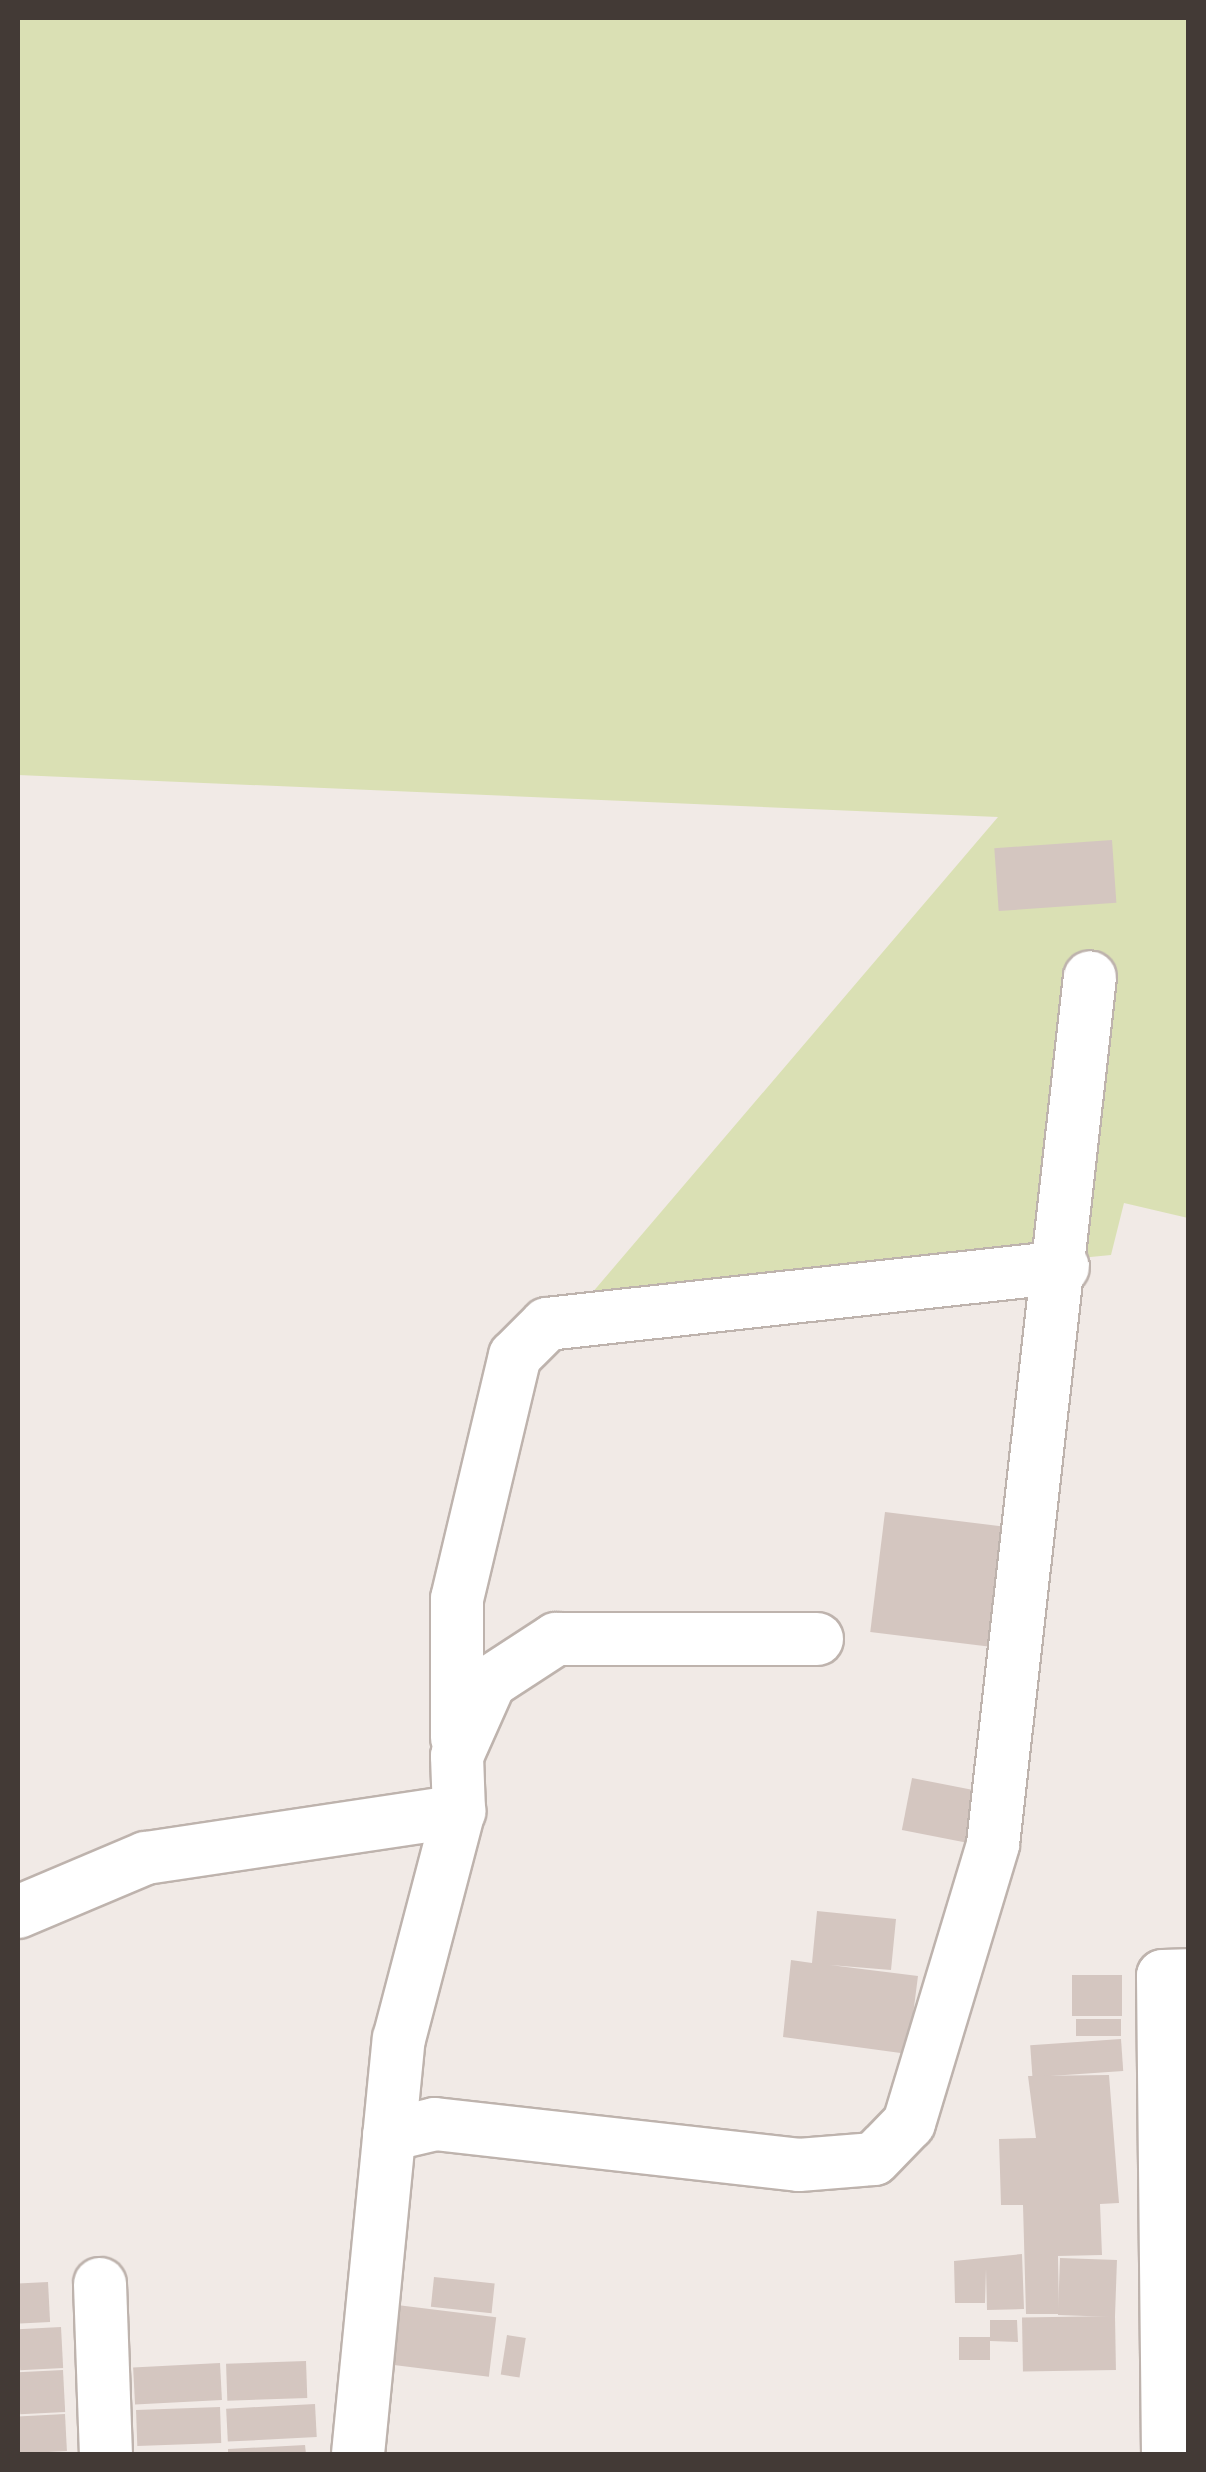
<!DOCTYPE html>
<html>
<head>
<meta charset="utf-8">
<style>
  body { margin:0 }
  #map { position:relative; width:1206px; height:2472px; overflow:hidden; background:#f1eae6; font-family:Helvetica,sans-serif }
  div>[style] { position:absolute }
  .green>* { inset:0; background:#dae0b4 }
  .building>* { inset:0; background:#d4c6c0; transform-origin:0 0 }
  .roads { filter:drop-shadow(2px 0 #beb3ad) drop-shadow(-2px 0 #beb3ad) drop-shadow(0 2px #beb3ad) drop-shadow(0 -2px #beb3ad) }
  .minor>* { height:52px; margin:-26px; padding:0 26px; transform-origin:26px; border-radius:26px; background:#fff }
  span { translate:-50% -50%; white-space:nowrap; text-align:center; line-height:1.15; -webkit-text-stroke:8px #fff; paint-order:stroke }
  .frame { position:absolute; inset:0; border:20px solid #433a36; pointer-events:none }
</style>
</head>
<body>
<div id="map">
  <div class="green">
    <i style="clip-path:polygon(18px 18px,1188px 18px,1188px 1218px,1124px 1203px,1111px 1255px,580px 1307px,998px 817px,18px 775px)"></i>
  </div>
  <div class="building">
    <i style="left:1112px;top:840px;width:63px;height:118px;rotate:86deg"></i>
    <i style="left:885px;top:1512px;width:129px;height:121px;rotate:7deg"></i>
    <i style="left:912px;top:1778px;width:65px;height:53px;rotate:11deg"></i>
    <i style="clip-path:polygon(817px 1911px,896px 1919px,891px 1970px,830px 1965px,918px 1976px,908px 2054px,783px 2037px,791px 1960px,812px 1963px)"></i>
    <i style="left:1122px;top:1975px;width:41px;height:50px;rotate:90deg"></i>
    <i style="left:1121px;top:2019px;width:17px;height:45px;rotate:90deg"></i>
    <i style="left:1121px;top:2039px;width:32px;height:91px;rotate:86deg"></i>
    <i style="clip-path:polygon(1109px 2075px,1119px 2203px,1100px 2204px,1102px 2255px,1058px 2256px,1059px 2314px,1026px 2314px,1023px 2205px,1001px 2205px,999px 2139px,1036px 2138px,1028px 2076px)"></i>
    <i style="clip-path:polygon(1022px 2254px,1024px 2309px,987px 2310px,986px 2269px,985px 2303px,955px 2303px,954px 2261px)"></i>
    <i style="left:1060px;top:2258px;width:57px;height:57px;rotate:2deg"></i>
    <i style="left:434px;top:2277px;width:61px;height:30px;rotate:6deg"></i>
    <i style="left:48px;top:2282px;width:40px;height:30px;rotate:87deg"></i>
    <i style="left:389px;top:2304px;width:108px;height:60px;rotate:7deg"></i>
    <i style="left:1115px;top:2316px;width:54px;height:93px;rotate:89deg"></i>
    <i style="clip-path:polygon(990px 2320px,1017px 2320px,1018px 2342px,990px 2341px,990px 2360px,959px 2360px,959px 2337px,990px 2337px)"></i>
    <i style="left:61px;top:2327px;width:41px;height:43px;rotate:87deg"></i>
    <i style="left:507px;top:2335px;width:19px;height:40px;rotate:9deg"></i>
    <i style="left:306px;top:2361px;width:37px;height:80px;rotate:88deg"></i>
    <i style="left:220px;top:2363px;width:37px;height:87px;rotate:87deg"></i>
    <i style="left:63px;top:2370px;width:42px;height:45px;rotate:87deg"></i>
    <i style="left:315px;top:2404px;width:33px;height:89px;rotate:87deg"></i>
    <i style="left:220px;top:2407px;width:36px;height:84px;rotate:88deg"></i>
    <i style="left:65px;top:2414px;width:37px;height:47px;rotate:87deg"></i>
    <i style="clip-path:polygon(305px 2445px,306px 2454px,228px 2454px,228px 2449px)"></i>
  </div>
  <div class="roads">
    <div class="minor">
      <i style="left:457px;top:1738px;width:139px;rotate:-90deg"></i>
      <i style="left:457px;top:1599px;width:250px;rotate:-76.6deg"></i>
      <i style="left:515px;top:1356px;width:45px;rotate:-45deg"></i>
      <i style="left:547px;top:1324px;width:519px;rotate:-6.3deg"></i>
      <i style="left:18px;top:1912px;width:139px;rotate:-22.9deg"></i>
      <i style="left:146px;top:1858px;width:317px;rotate:-8.5deg"></i>
      <i style="left:389px;top:2135px;width:47px;rotate:-13.4deg"></i>
      <i style="left:435px;top:2124px;width:366px;rotate:6.4deg"></i>
      <i style="left:799px;top:2165px;width:75px;rotate:-4.6deg"></i>
      <i style="left:874px;top:2159px;width:50px;rotate:-45.8deg"></i>
      <i style="left:909px;top:2123px;width:291px;rotate:-73.2deg"></i>
      <i style="left:993px;top:1844px;width:872px;rotate:-83.62deg"></i>
      <i style="left:100px;top:2284px;width:170px;rotate:88deg"></i>
      <i style="left:358px;top:2454px;width:417px;rotate:-84.4deg"></i>
      <i style="left:399px;top:2039px;width:236px;rotate:-75.3deg"></i>
      <i style="left:459px;top:1811px;width:55px;rotate:-92.1deg"></i>
      <i style="left:457px;top:1756px;width:81px;rotate:-66deg"></i>
      <i style="left:490px;top:1682px;width:79px;rotate:-33.1deg"></i>
      <i style="left:556px;top:1639px;width:261px"></i>
      <i style="left:1168px;top:2454px;width:478px;rotate:-90.6deg"></i>
      <i style="left:1163px;top:1976px;width:25px;rotate:-2deg"></i>
    </div>
  </div>
  <div class="frame"></div>
</div>
</body>
</html>
